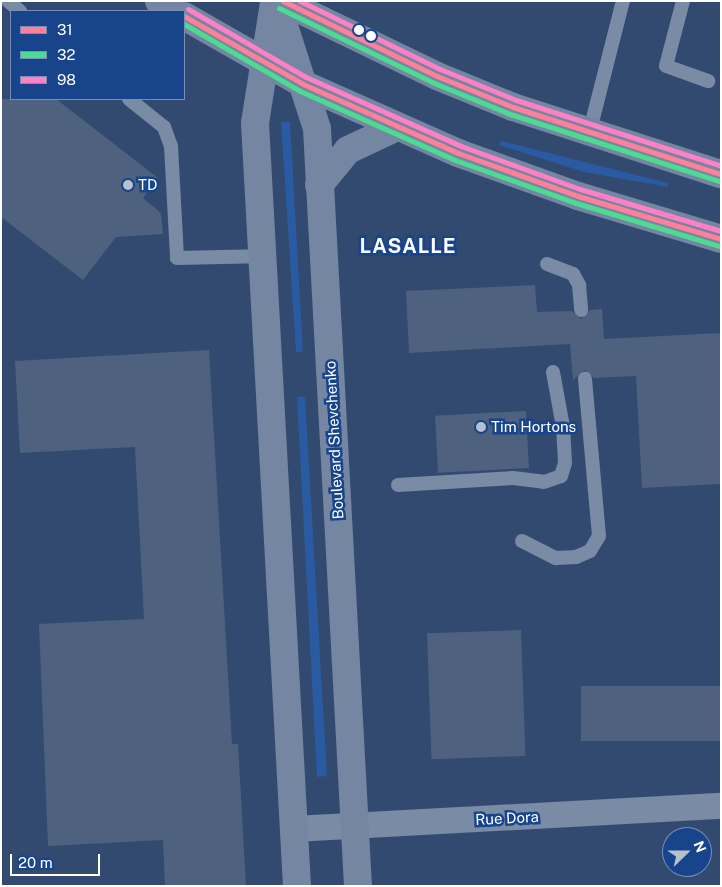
<!DOCTYPE html>
<html>
<head>
<meta charset="utf-8">
<style>
  body { margin:0 }
  #map { position:relative; width:722px; height:887px; overflow:hidden; background:#324a70; font-family:"Public Sans",sans-serif }
  div>[style] { position:absolute }
  .green>* { inset:0; background:#2a5aa2 }
  .building>* { inset:0; background:#4e6280; transform-origin:0 0 }
  .lane>* { height:14px; margin:-7px; padding:0 7px; transform-origin:7px; border-radius:7px; background:#798ba5 }
  .street>* { height:26px; margin:-13px; padding:0 13px; transform-origin:13px; border-radius:13px; background:#798ba5 }
  .secondary>* { height:28px; margin:-14px; padding:0 14px; transform-origin:14px; border-radius:14px; background:#7486a1 }
  .bus-1>* { height:5px; margin:-2.5px; padding:0 2.5px; transform-origin:2.5px; border-radius:2.5px; background:#ff8098 }
  .bus-2>* { height:5px; margin:-2.5px; padding:0 2.5px; transform-origin:2.5px; border-radius:2.5px; background:#4ddb92 }
  .bus-3>* { height:5px; margin:-2.5px; padding:0 2.5px; transform-origin:2.5px; border-radius:2.5px; background:#ff80c5 }
  .dots>* { width:14px; height:14px; translate:-50% -50%; box-sizing:border-box; border:2px solid #17448b; border-radius:50% }
  span { translate:-50% -50%; white-space:nowrap; text-align:center; line-height:1.15; -webkit-text-stroke:5px #17448b; paint-order:stroke }
  .poi-label { font-size:15px; color:#fff }
  .left { translate:0 -50%; text-align:left }
  .street-label { font-size:15px; color:#fff }
  .district-label { font-size:20px; color:#fff; font-weight:700; letter-spacing:1px }
  .frame { position:absolute; inset:0; border:2px solid #fff; pointer-events:none }
  .legend { position:absolute; left:10px; top:10px; width:175px; height:90px; box-sizing:border-box; background:#17448b; border:1px solid #748fb9; margin:0; padding:6px 9px; list-style:none; font-size:15px; color:#fff }
  .legend li { display:flex; align-items:center; gap:10px; height:25px }
  .legend b { width:25px; border:1px solid #748fb9 }
  .north { position:absolute; left:662px; top:827px; width:50px; height:50px; box-sizing:border-box; background:#17448b; border:1px solid #748fb9; border-radius:50%; rotate:68deg; font-size:14px; font-weight:700; line-height:20px; text-align:center; color:#fff }
  .north::after { content:''; display:block; margin:auto; width:18px; height:22px; background:#b7c0cd; clip-path:polygon(50% 0,100% 100%,50% 72%,0 100%) }
  .scale { position:absolute; left:10px; top:854px; width:90px; height:22px; box-sizing:border-box; border:2px solid #fff; border-top:0; padding-left:6px; font-size:15px; line-height:18px; white-space:nowrap; color:#fff; -webkit-text-stroke:4px #17448b; paint-order:stroke }
</style>
</head>
<body>
<div id="map">
  <div class="green">
    <i style="clip-path:polygon(281px 122px,290px 122px,303px 352px,296px 352px)"></i>
    <i style="clip-path:polygon(501px 141px,668px 183px,668px 187px,584px 172px,499px 145px)"></i>
    <i style="clip-path:polygon(297px 397px,305px 397px,327px 776px,317px 777px)"></i>
  </div>
  <div class="building">
    <i style="clip-path:polygon(1px 99px,56px 99px,158px 178px,143px 198px,161px 213px,163px 234px,116px 237px,83px 280px,1px 217px)"></i>
    <i style="clip-path:polygon(535px 285px,537px 312px,572px 311px,581px 319px,590px 310px,602px 309px,604px 339px,721px 333px,721px 484px,642px 488px,636px 376px,594px 378px,585px 370px,573px 380px,570px 344px,409px 353px,406px 291px)"></i>
    <i style="clip-path:polygon(209px 350px,232px 744px,238px 744px,246px 886px,165px 886px,163px 840px,48px 846px,39px 624px,144px 619px,135px 447px,20px 453px,15px 361px)"></i>
    <i style="left:526px;top:411px;width:57px;height:91px;rotate:87deg"></i>
    <i style="left:521px;top:630px;width:126px;height:94px;rotate:88deg"></i>
    <i style="left:721px;top:686px;width:55px;height:140px;rotate:90deg"></i>
  </div>
  <div class="lane">
    <i style="left:8px;top:1px;width:16px;rotate:40deg"></i>
    <i style="left:683px;top:1px;width:67px;rotate:104.7deg"></i>
    <i style="left:666px;top:66px;width:45px;rotate:19.7deg"></i>
    <i style="left:129px;top:99px;width:45px;rotate:38.7deg"></i>
    <i style="left:164px;top:127px;width:20px;rotate:70deg"></i>
    <i style="left:171px;top:146px;width:112px;rotate:86.9deg"></i>
    <i style="left:177px;top:258px;width:85px;rotate:-1.3deg"></i>
    <i style="left:589px;top:134px;width:137px;rotate:-75.7deg"></i>
    <i style="left:547px;top:264px;width:28px;rotate:21deg"></i>
    <i style="left:573px;top:274px;width:13px;rotate:61deg"></i>
    <i style="left:579px;top:285px;width:25px;rotate:85deg"></i>
    <i style="left:398px;top:485px;width:115px;rotate:-3.5deg"></i>
    <i style="left:513px;top:478px;width:31px;rotate:7deg"></i>
    <i style="left:544px;top:482px;width:18px;rotate:-19deg"></i>
    <i style="left:561px;top:476px;width:14px;rotate:-73deg"></i>
    <i style="left:565px;top:463px;width:36px;rotate:-93deg"></i>
    <i style="left:563px;top:427px;width:56px;rotate:-100.3deg"></i>
    <i style="left:522px;top:541px;width:38px;rotate:27deg"></i>
    <i style="left:556px;top:558px;width:20px;rotate:-3deg"></i>
    <i style="left:576px;top:557px;width:15px;rotate:-23deg"></i>
    <i style="left:590px;top:551px;width:17px;rotate:-59deg"></i>
    <i style="left:599px;top:536px;width:158px;rotate:-95.1deg"></i>
  </div>
  <div class="street">
    <i style="left:294px;top:829px;width:428px;rotate:-3.1deg"></i>
  </div>
  <div class="secondary">
    <i style="left:159px;top:1px;width:19px;rotate:32deg"></i>
    <i style="left:276px;top:1px;width:134px;rotate:72.2deg"></i>
    <i style="left:317px;top:129px;width:758px;rotate:86.9deg"></i>
    <i style="left:282px;top:1px;width:172px;rotate:25.8deg"></i>
    <i style="left:437px;top:76px;width:82px;rotate:22.2deg"></i>
    <i style="left:513px;top:107px;width:219px;rotate:17.9deg"></i>
    <i style="left:274px;top:3px;width:121px;rotate:99deg"></i>
    <i style="left:255px;top:123px;width:764px;rotate:86.85deg"></i>
    <i style="left:184px;top:16px;width:137px;rotate:29.7deg"></i>
    <i style="left:303px;top:84px;width:170px;rotate:24deg"></i>
    <i style="left:458px;top:153px;width:127px;rotate:19.7deg"></i>
    <i style="left:578px;top:196px;width:149px;rotate:16.7deg"></i>
    <i style="left:319px;top:185px;width:45px;rotate:-50.4deg"></i>
    <i style="left:348px;top:150px;width:54px;rotate:-25.1deg"></i>
  </div>
  <div class="bus-1">
    <i style="left:283px;top:1px;width:171px;rotate:26deg"></i>
    <i style="left:437px;top:76px;width:82px;rotate:22.2deg"></i>
    <i style="left:513px;top:107px;width:219px;rotate:17.9deg"></i>
    <i style="left:184px;top:16px;width:137px;rotate:29.7deg"></i>
    <i style="left:303px;top:84px;width:170px;rotate:24deg"></i>
    <i style="left:458px;top:153px;width:127px;rotate:19.7deg"></i>
    <i style="left:578px;top:196px;width:149px;rotate:16.7deg"></i>
  </div>
  <div class="bus-2">
    <i style="left:279px;top:8px;width:172px;rotate:25.8deg"></i>
    <i style="left:434px;top:83px;width:82px;rotate:22.2deg"></i>
    <i style="left:510px;top:114px;width:219px;rotate:17.8deg"></i>
    <i style="left:184px;top:24px;width:134px;rotate:30deg"></i>
    <i style="left:300px;top:91px;width:170px;rotate:24deg"></i>
    <i style="left:455px;top:160px;width:128px;rotate:19.6deg"></i>
    <i style="left:576px;top:203px;width:149px;rotate:16.7deg"></i>
  </div>
  <div class="bus-3">
    <i style="left:300px;top:1px;width:156px;rotate:25.9deg"></i>
    <i style="left:440px;top:69px;width:82px;rotate:22.2deg"></i>
    <i style="left:516px;top:100px;width:215px;rotate:17.8deg"></i>
    <i style="left:188px;top:9px;width:136px;rotate:30deg"></i>
    <i style="left:306px;top:77px;width:170px;rotate:24deg"></i>
    <i style="left:461px;top:146px;width:127px;rotate:19.9deg"></i>
    <i style="left:580px;top:189px;width:147px;rotate:16.6deg"></i>
  </div>
  <div class="dots">
    <i style="left:359px;top:30px;background:#fff"></i>
    <i style="left:371px;top:36px;background:#fff"></i>
    <i style="left:128px;top:185px;background:#b7c0cd"></i>
    <i style="left:481px;top:427px;background:#b7c0cd"></i>
  </div>
  <div class="poi-label">
    <span class="left" style="left:138px;top:185px">TD</span>
    <span class="left" style="left:491px;top:427px">Tim Hortons</span>
  </div>
  <div class="street-label">
    <span style="left:334px;top:440px;rotate:-93deg">Boulevard Shevchenko</span>
    <span style="left:507px;top:818px;rotate:-3deg">Rue Dora</span>
  </div>
  <div class="district-label">
    <span style="left:408px;top:246px">LASALLE</span>
  </div>
  <div class="frame"></div>
  <ul class="legend">
  <li><b style="height:6px;background:#ff8098"></b>31</li>
  <li><b style="height:6px;background:#4ddb92"></b>32</li>
  <li><b style="height:6px;background:#ff80c5"></b>98</li>
  </ul>
  <div class="north">N</div>
  <div class="scale">20 m</div>
</div>
</body>
</html>
